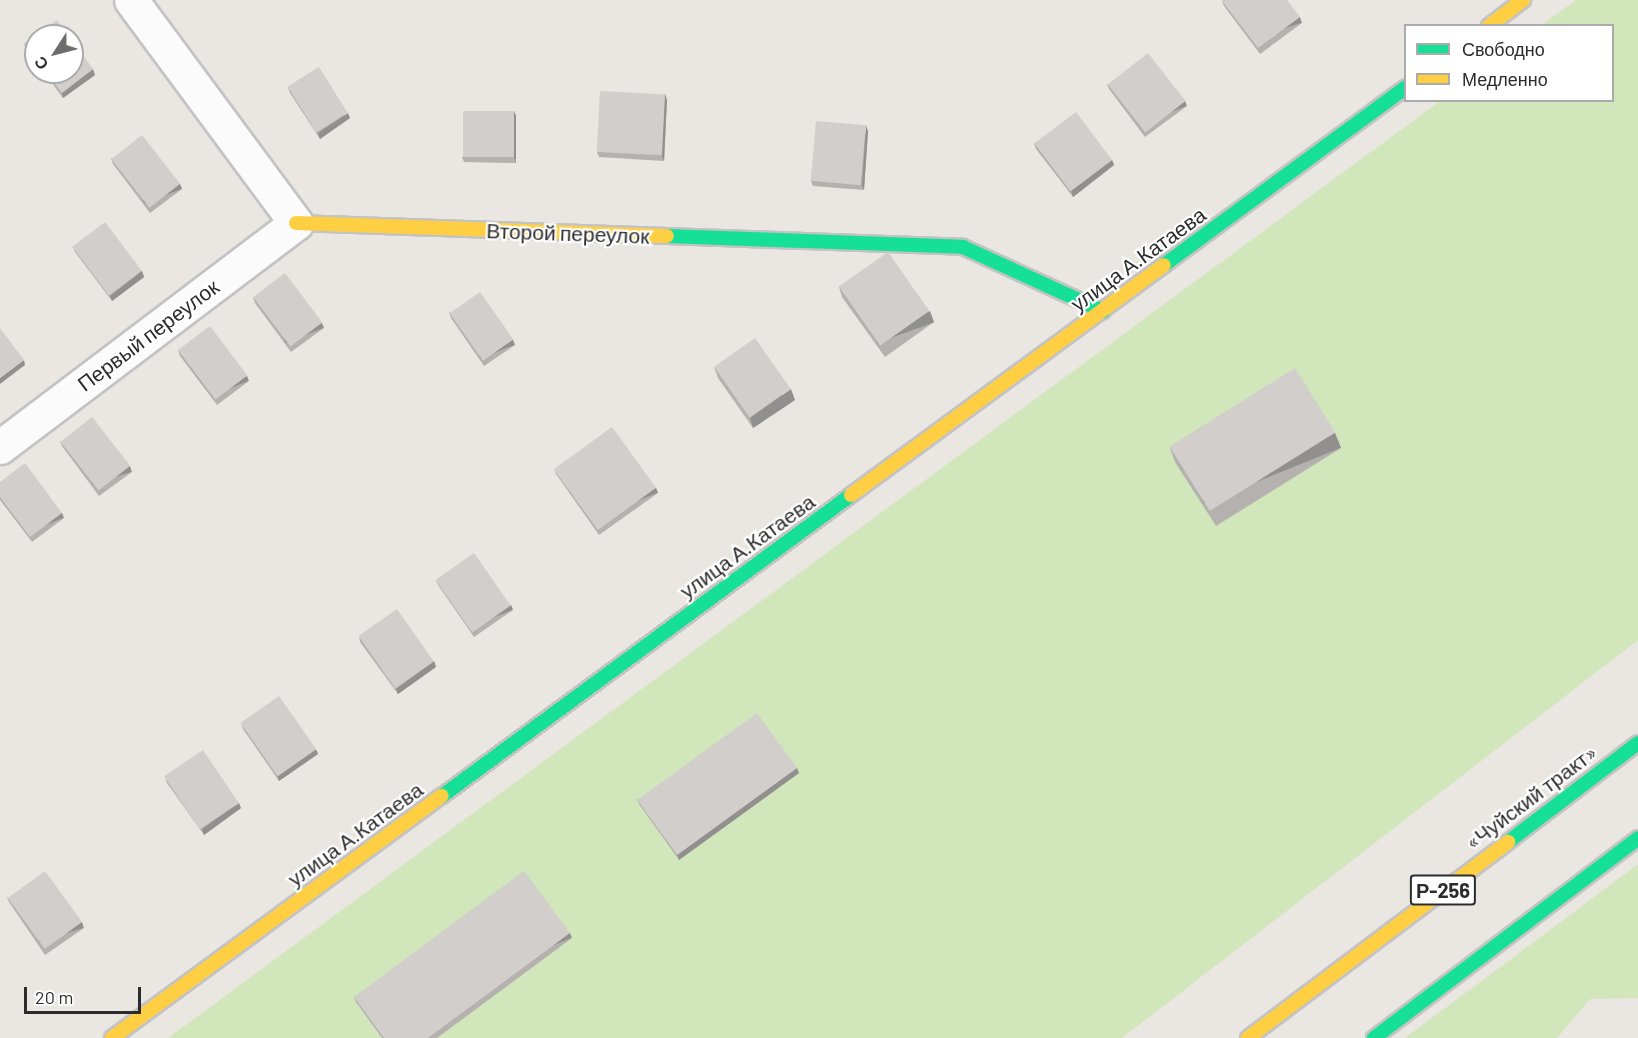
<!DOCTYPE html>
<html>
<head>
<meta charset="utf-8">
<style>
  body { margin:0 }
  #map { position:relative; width:1638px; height:1038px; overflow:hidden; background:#eae6e2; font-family:Barlow,sans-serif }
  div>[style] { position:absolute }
  .green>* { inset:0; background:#d1e6ba }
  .roads { filter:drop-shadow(2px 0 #c4c3c3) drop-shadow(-2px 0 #c4c3c3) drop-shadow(0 2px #c4c3c3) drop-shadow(0 -2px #c4c3c3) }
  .street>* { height:33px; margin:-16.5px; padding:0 16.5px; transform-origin:16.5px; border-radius:16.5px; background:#fcfbfb }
  .fast>* { height:14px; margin:-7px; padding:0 7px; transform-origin:7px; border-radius:7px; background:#16e098 }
  .slow>* { height:14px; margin:-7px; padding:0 7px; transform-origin:7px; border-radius:7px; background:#ffcf43 }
  .wall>* { inset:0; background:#b4b1af }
  .shaded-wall>* { inset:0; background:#92908e; transform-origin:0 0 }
  .building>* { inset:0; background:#d1cecb; transform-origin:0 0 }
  span { translate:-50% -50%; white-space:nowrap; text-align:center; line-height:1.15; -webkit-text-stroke:4.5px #fff; paint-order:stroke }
  .shield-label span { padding:2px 4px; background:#fff; border:2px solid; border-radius:4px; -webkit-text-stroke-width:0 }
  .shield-label { font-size:20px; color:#2c2c2c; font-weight:700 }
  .street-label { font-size:21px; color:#2c2c2c }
  .legend { position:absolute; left:1404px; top:24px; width:210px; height:78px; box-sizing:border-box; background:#fff; border:2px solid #ababab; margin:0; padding:8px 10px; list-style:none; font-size:18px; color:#2c2c2c }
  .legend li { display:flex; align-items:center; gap:12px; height:30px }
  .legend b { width:30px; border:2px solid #ababab }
  .north { position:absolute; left:24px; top:24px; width:60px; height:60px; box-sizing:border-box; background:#fff; border:2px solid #ababab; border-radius:50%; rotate:234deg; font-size:16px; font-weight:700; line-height:24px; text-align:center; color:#2c2c2c }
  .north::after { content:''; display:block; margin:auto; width:21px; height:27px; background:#6e6d6c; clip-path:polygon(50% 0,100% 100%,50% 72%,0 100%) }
  .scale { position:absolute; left:24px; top:987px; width:117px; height:27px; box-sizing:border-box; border:3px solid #2c2c2c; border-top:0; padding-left:8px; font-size:18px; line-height:21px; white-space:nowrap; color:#2c2c2c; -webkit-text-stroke:4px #fff; paint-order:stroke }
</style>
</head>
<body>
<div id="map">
  <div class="green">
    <i style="clip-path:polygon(1576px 0,1638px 0,1638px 640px,1122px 1038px,168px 1038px,1440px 101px,1612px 100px,1612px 26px,1542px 25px)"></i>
    <i style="clip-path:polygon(1638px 864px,1638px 998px,1590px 999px,1557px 1038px,1405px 1038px)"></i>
  </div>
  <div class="roads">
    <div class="street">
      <i style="left:0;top:447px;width:371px;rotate:-37.1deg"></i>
      <i style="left:296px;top:223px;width:277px;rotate:-126.5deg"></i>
    </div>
    <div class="fast">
      <i style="left:667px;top:236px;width:296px;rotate:2.1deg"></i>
      <i style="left:963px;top:247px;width:154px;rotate:24.6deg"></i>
      <i style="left:1164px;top:265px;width:300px;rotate:-36.3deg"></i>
      <i style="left:442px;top:796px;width:508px;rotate:-36.35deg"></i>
      <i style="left:1508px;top:842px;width:163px;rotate:-37.3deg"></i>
      <i style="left:1374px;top:1038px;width:331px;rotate:-37.1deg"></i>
    </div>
    <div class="slow">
      <i style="left:1489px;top:26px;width:43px;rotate:-37.4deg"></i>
      <i style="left:296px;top:223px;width:371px;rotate:2deg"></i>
      <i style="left:851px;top:495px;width:388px;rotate:-36.3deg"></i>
      <i style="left:112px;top:1038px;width:409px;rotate:-36.3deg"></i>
      <i style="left:1248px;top:1038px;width:326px;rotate:-37deg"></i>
    </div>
  </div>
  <div class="wall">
    <i style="clip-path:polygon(1222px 1px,1302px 23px,1260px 54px,1224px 6px)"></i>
    <i style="clip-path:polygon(36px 36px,36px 62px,26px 49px,24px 44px)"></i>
    <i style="clip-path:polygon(44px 72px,72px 72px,95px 75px,63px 98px)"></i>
    <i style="clip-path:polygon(1107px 84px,1187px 106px,1145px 137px,1109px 89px)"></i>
    <i style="clip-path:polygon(288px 87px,350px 118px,320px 139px,290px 93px)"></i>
    <i style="clip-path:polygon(665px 94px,667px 100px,664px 161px,599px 157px,597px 152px)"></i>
    <i style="clip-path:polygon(514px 111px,516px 116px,516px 163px,464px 162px,462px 157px)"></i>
    <i style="clip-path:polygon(868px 131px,864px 190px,813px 186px,811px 181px)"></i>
    <i style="clip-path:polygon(1034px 143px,1112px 160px,1114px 165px,1073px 197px,1036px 149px)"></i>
    <i style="clip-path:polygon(111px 158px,180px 184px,182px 189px,150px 213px,113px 164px)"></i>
    <i style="clip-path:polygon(73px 247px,142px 271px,144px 277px,112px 301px,75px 252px)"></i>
    <i style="clip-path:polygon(839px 287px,934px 322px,885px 357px,842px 297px)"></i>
    <i style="clip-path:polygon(253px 297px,324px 328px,291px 352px,255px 303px)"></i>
    <i style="clip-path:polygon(449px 312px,513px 340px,515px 345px,484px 366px,451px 318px)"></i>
    <i style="clip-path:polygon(178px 350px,249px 381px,217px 405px,180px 356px)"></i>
    <i style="clip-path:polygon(714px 367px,795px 400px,753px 428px,718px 378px)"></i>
    <i style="clip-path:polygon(1335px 433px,1341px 448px,1216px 526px,1175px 462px,1170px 448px)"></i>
    <i style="clip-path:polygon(60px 441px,132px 472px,99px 496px,62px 446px)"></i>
    <i style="clip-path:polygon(554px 469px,656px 488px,658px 493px,599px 535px,556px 474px)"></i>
    <i style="clip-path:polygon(0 482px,62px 513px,64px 518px,32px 542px,0 500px)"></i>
    <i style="clip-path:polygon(436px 580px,511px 605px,513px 610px,474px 637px,438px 585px)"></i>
    <i style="clip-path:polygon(359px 636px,434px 661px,436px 667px,398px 694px,360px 642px)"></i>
    <i style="clip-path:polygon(241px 723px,318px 754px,279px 781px,243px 729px)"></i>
    <i style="clip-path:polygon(797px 768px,799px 773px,679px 860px,639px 804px,637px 799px)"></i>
    <i style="clip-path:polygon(165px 777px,241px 808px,204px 835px,167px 783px)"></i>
    <i style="clip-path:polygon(7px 897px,84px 928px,45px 955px,9px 902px)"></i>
    <i style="clip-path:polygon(572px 938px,437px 1038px,382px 1038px,356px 1002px,354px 997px)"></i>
  </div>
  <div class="shaded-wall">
    <i style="left:1300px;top:17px;width:6px;height:52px;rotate:72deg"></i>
    <i style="clip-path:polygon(93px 69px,95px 75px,63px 98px,62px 93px)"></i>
    <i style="clip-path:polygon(665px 94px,667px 100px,664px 161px,662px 156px)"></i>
    <i style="left:1185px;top:101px;width:5px;height:52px;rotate:68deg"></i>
    <i style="clip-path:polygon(514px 111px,516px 116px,516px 163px,514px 157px)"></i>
    <i style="clip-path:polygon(348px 113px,350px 118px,320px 139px,318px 133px)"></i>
    <i style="clip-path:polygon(866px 125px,868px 131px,864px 190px,862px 185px)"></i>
    <i style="clip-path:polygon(1112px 160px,1114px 165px,1073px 197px,1071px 191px)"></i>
    <i style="left:180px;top:184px;width:5px;height:40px;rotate:68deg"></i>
    <i style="clip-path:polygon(142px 271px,144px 277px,112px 301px,110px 296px)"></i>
    <i style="left:930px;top:311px;width:12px;height:60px;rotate:70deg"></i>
    <i style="left:322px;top:323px;width:5px;height:41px;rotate:68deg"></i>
    <i style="left:513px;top:340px;width:5px;height:37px;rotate:68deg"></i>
    <i style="clip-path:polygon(24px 360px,25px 365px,0 384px,0 378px)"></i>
    <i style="left:247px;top:376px;width:5px;height:40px;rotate:68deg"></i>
    <i style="clip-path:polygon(791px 389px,795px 400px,753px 428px,750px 418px)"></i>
    <i style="left:1335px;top:433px;width:16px;height:148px;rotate:68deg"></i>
    <i style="left:130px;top:466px;width:6px;height:41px;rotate:72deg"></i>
    <i style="left:656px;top:488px;width:5px;height:72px;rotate:68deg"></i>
    <i style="left:62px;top:513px;width:5px;height:40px;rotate:68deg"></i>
    <i style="left:511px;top:605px;width:5px;height:47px;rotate:68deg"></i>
    <i style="clip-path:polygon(434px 661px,436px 667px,398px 694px,396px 689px)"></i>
    <i style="clip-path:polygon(316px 749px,318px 754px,279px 781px,277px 775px)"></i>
    <i style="clip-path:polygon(797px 768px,799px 773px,679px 860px,677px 854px)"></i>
    <i style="clip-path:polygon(239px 803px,241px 808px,204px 835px,202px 829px)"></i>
    <i style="left:82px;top:922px;width:6px;height:47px;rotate:72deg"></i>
    <i style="left:570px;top:933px;width:5px;height:177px;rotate:68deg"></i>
  </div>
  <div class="building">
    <i style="clip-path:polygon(1222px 0,1287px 0,1300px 17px,1258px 48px,1222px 1px)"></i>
    <i style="clip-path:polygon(57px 20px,69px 36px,36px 36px,36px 59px,24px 44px)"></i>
    <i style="clip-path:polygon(72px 40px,93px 69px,62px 93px,46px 72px,72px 72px)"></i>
    <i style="left:1148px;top:53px;width:61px;height:51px;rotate:52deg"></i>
    <i style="left:319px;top:67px;width:54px;height:37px;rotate:58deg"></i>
    <i style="left:600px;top:91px;width:65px;height:61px;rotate:3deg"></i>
    <i style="left:463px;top:111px;width:51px;height:46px"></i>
    <i style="left:1076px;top:112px;width:60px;height:52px;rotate:53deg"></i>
    <i style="left:816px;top:121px;width:50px;height:60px;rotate:5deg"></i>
    <i style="left:142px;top:135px;width:62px;height:39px;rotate:52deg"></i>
    <i style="left:105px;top:222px;width:61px;height:41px;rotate:53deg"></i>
    <i style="left:888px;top:252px;width:72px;height:60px;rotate:55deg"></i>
    <i style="left:285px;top:273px;width:62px;height:40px;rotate:53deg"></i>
    <i style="left:480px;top:292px;width:58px;height:37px;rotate:55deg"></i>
    <i style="left:210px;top:326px;width:62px;height:40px;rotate:53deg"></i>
    <i style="clip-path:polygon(0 328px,24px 360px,0 378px)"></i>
    <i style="left:755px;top:338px;width:62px;height:50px;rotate:55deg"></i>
    <i style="left:1295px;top:368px;width:76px;height:148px;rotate:58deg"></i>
    <i style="left:92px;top:417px;width:62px;height:40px;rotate:52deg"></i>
    <i style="left:612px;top:427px;width:75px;height:72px;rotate:54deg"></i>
    <i style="clip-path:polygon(25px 463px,62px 513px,30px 537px,0 497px,0 482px)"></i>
    <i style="left:474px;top:553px;width:64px;height:47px;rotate:55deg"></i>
    <i style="left:397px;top:609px;width:64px;height:47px;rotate:55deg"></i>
    <i style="left:279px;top:696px;width:65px;height:47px;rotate:55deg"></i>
    <i style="left:757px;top:713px;width:68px;height:148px;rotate:54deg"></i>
    <i style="left:203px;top:750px;width:64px;height:47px;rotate:56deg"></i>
    <i style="left:45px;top:871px;width:63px;height:46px;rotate:54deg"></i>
    <i style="clip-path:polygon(524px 871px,570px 933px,428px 1038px,384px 1038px,354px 997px)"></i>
  </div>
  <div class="shield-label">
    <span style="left:1443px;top:890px">Р-256</span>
  </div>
  <div class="street-label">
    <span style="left:568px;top:233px;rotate:2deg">Второй переулок</span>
    <span style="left:1138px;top:259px;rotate:-36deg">улица А.Катаева</span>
    <span style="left:148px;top:335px;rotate:-37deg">Первый переулок</span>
    <span style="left:747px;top:546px;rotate:-36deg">улица А.Катаева</span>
    <span style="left:1531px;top:797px;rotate:-37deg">«Чуйский тракт»</span>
    <span style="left:355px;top:834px;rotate:-36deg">улица А.Катаева</span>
  </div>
  <ul class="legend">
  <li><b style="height:8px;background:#16e098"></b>Свободно</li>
  <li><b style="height:8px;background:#ffcf43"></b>Медленно</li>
  </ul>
  <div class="north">С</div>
  <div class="scale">20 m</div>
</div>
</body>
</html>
